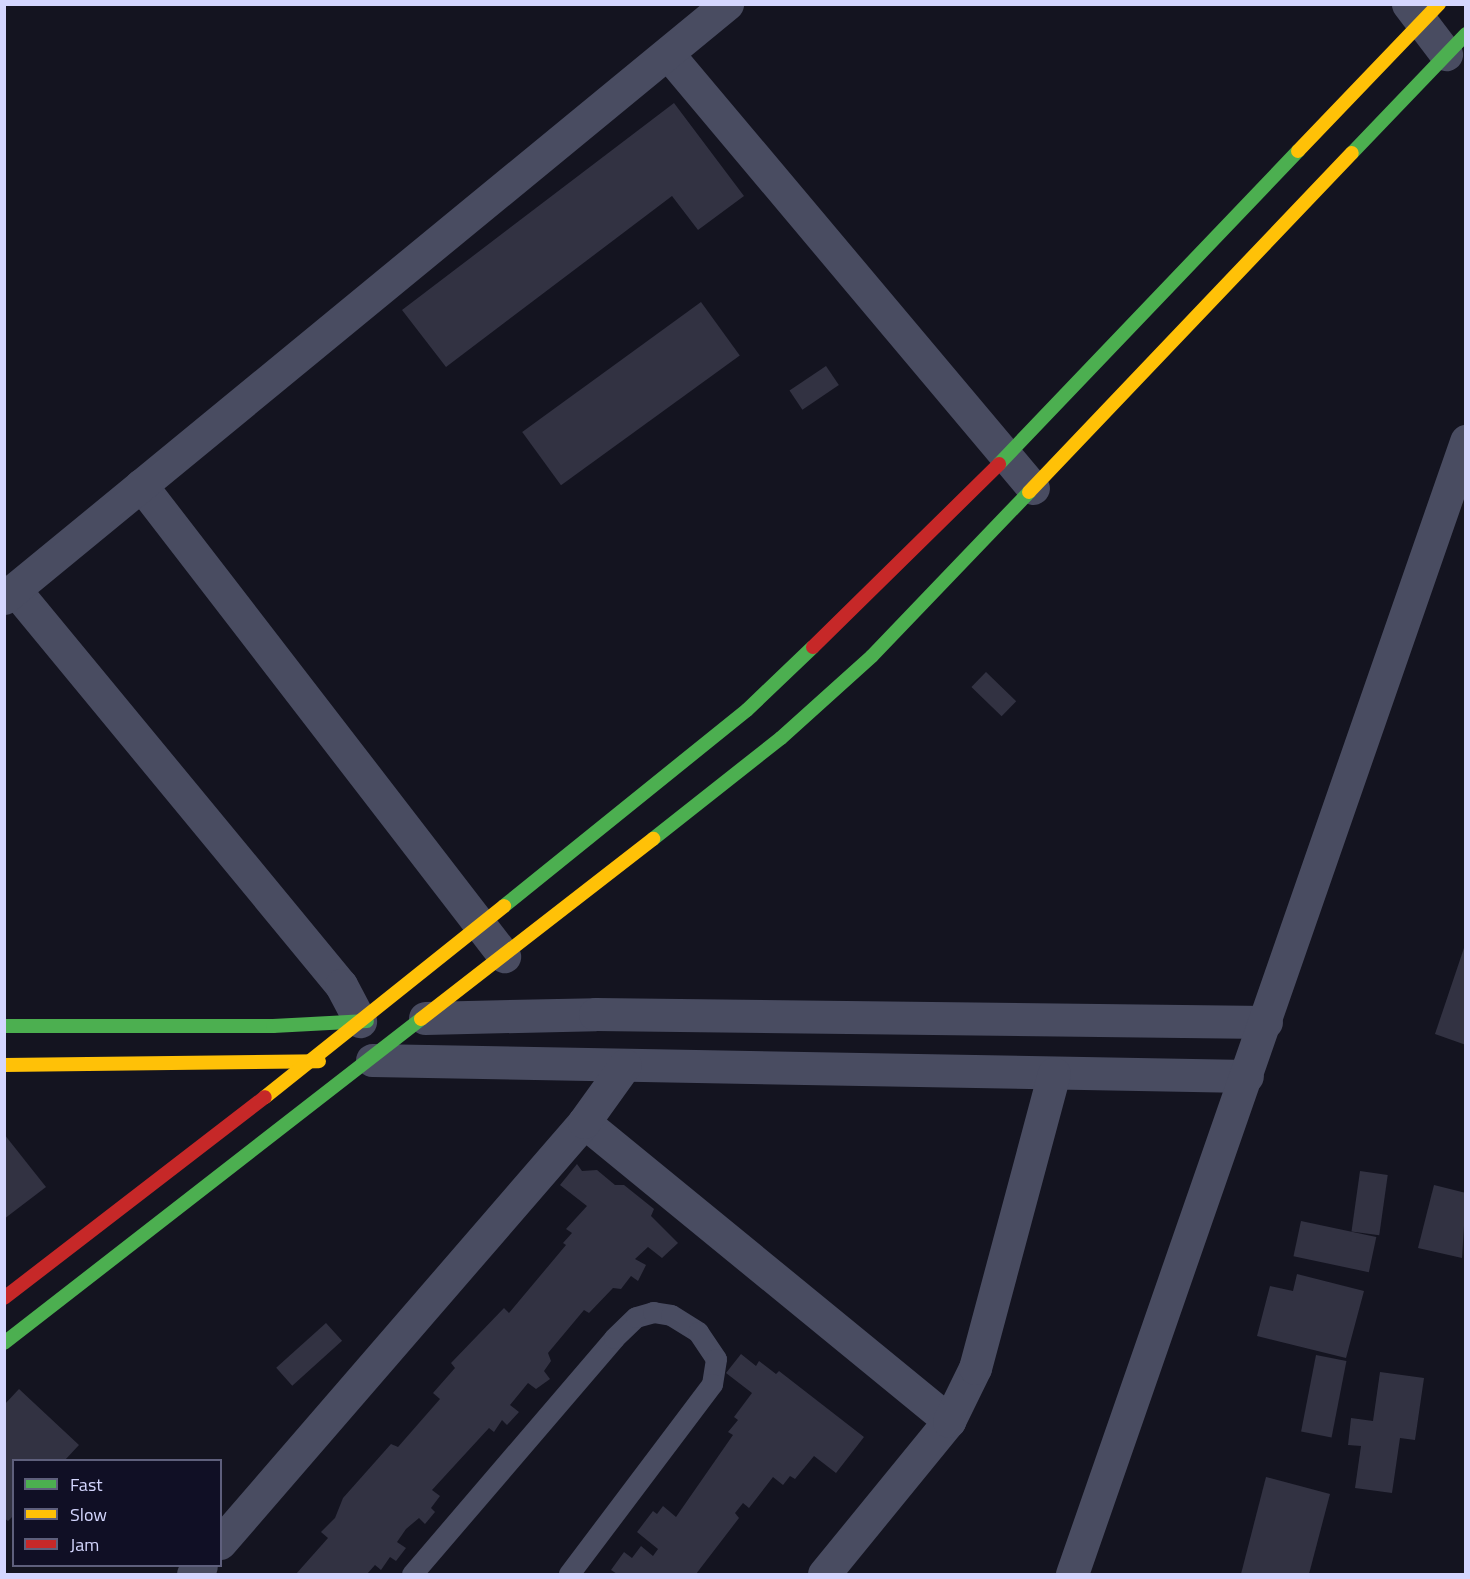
<!DOCTYPE html>
<html>
<head>
<meta charset="utf-8">
<style>
  body { margin:0 }
  #map { position:relative; width:1470px; height:1579px; overflow:hidden; background:#141420; font-family:"Titillium Web",sans-serif }
  div>[style] { position:absolute }
  .building>* { inset:0; background:#323242; transform-origin:0 0 }
  .lane>* { height:21px; margin:-10.5px; padding:0 10.5px; transform-origin:10.5px; border-radius:10.5px; background:#494c61 }
  .street>* { height:33px; margin:-16.5px; padding:0 16.5px; transform-origin:16.5px; border-radius:16.5px; background:#494c61 }
  .fast>* { height:14px; margin:-7px; padding:0 7px; transform-origin:7px; border-radius:7px; background:#4caf50 }
  .slow>* { height:14px; margin:-7px; padding:0 7px; transform-origin:7px; border-radius:7px; background:#ffc107 }
  .jam>* { height:14px; margin:-7px; padding:0 7px; transform-origin:7px; border-radius:7px; background:#c62828 }
  span { translate:-50% -50%; white-space:nowrap; text-align:center; line-height:1.15; -webkit-text-stroke:4.5px #100f25; paint-order:stroke }
  .frame { position:absolute; inset:0; border:6px solid #d4d6fe; pointer-events:none }
  .legend { position:absolute; left:12px; top:1459px; width:210px; height:108px; box-sizing:border-box; background:#100f25; border:2px solid #5e5f7c; margin:0; padding:8px 10px; list-style:none; font-size:18px; color:#d4d6fe }
  .legend li { display:flex; align-items:center; gap:12px; height:30px }
  .legend b { width:30px; border:2px solid #5e5f7c }
</style>
</head>
<body>
<div id="map">
  <div class="building">
    <i style="clip-path:polygon(674px 103px,744px 196px,698px 230px,672px 196px,446px 367px,402px 310px)"></i>
    <i style="left:701px;top:302px;width:66px;height:221px;rotate:54deg"></i>
    <i style="left:826px;top:366px;width:23px;height:44px;rotate:56deg"></i>
    <i style="left:986px;top:672px;width:42px;height:21px;rotate:44deg"></i>
    <i style="clip-path:polygon(1465px 945px,1466px 945px,1466px 1045px,1435px 1034px)"></i>
    <i style="clip-path:polygon(4px 1134px,46px 1187px,4px 1219px)"></i>
    <i style="clip-path:polygon(577px 1164px,582px 1171px,597px 1170px,615px 1185px,624px 1185px,654px 1209px,651px 1216px,678px 1243px,662px 1258px,648px 1247px,635px 1259px,646px 1265px,638px 1281px,631px 1276px,621px 1289px,613px 1288px,589px 1313px,584px 1310px,548px 1353px,551px 1361px,544px 1371px,550px 1379px,536px 1389px,528px 1383px,510px 1405px,519px 1412px,507px 1425px,502px 1420px,494px 1432px,489px 1428px,432px 1490px,440px 1496px,431px 1508px,435px 1512px,425px 1524px,419px 1518px,406px 1529px,397px 1542px,406px 1548px,396px 1561px,390px 1557px,381px 1570px,375px 1565px,367px 1574px,296px 1574px,328px 1538px,321px 1532px,335px 1518px,343px 1498px,391px 1444px,398px 1447px,440px 1399px,433px 1393px,455px 1368px,451px 1363px,504px 1308px,509px 1313px,566px 1245px,563px 1243px,572px 1233px,566px 1229px,587px 1206px,560px 1185px)"></i>
    <i style="left:1360px;top:1171px;width:28px;height:61px;rotate:8deg"></i>
    <i style="clip-path:polygon(1434px 1185px,1466px 1193px,1462px 1258px,1418px 1248px)"></i>
    <i style="left:1301px;top:1221px;width:77px;height:36px;rotate:12deg"></i>
    <i style="clip-path:polygon(1297px 1274px,1364px 1291px,1346px 1358px,1257px 1336px,1270px 1286px,1293px 1291px)"></i>
    <i style="left:326px;top:1323px;width:24px;height:67px;rotate:48deg"></i>
    <i style="clip-path:polygon(741px 1354px,756px 1366px,759px 1361px,776px 1374px,779px 1371px,864px 1437px,836px 1473px,814px 1456px,795px 1479px,790px 1476px,783px 1485px,773px 1477px,749px 1508px,743px 1503px,735px 1513px,739px 1518px,696px 1574px,617px 1574px,611px 1570px,624px 1552px,632px 1558px,641px 1546px,653px 1556px,658px 1549px,637px 1532px,653px 1511px,657px 1514px,663px 1506px,676px 1517px,733px 1435px,728px 1432px,738px 1420px,734px 1417px,752px 1393px,726px 1373px)"></i>
    <i style="left:1316px;top:1355px;width:31px;height:78px;rotate:11deg"></i>
    <i style="clip-path:polygon(1380px 1372px,1424px 1378px,1415px 1440px,1400px 1438px,1392px 1493px,1355px 1488px,1361px 1446px,1348px 1445px,1351px 1418px,1373px 1421px)"></i>
    <i style="clip-path:polygon(19px 1389px,79px 1445px,65px 1460px,14px 1460px,14px 1515px,8px 1521px,4px 1518px,4px 1405px)"></i>
    <i style="clip-path:polygon(1266px 1477px,1330px 1494px,1309px 1574px,1241px 1574px)"></i>
  </div>
  <div class="lane">
    <i style="left:412px;top:1574px;width:311px;rotate:-49.4deg"></i>
    <i style="left:614px;top:1338px;width:30px;rotate:-44deg"></i>
    <i style="left:636px;top:1317px;width:18px;rotate:-16deg"></i>
    <i style="left:653px;top:1312px;width:18px;rotate:9deg"></i>
    <i style="left:671px;top:1315px;width:32px;rotate:32deg"></i>
    <i style="left:698px;top:1332px;width:32px;rotate:56deg"></i>
    <i style="left:716px;top:1359px;width:25px;rotate:99deg"></i>
    <i style="left:712px;top:1384px;width:238px;rotate:127deg"></i>
  </div>
  <div class="street">
    <i style="left:1408px;top:4px;width:63px;rotate:52.8deg"></i>
    <i style="left:668px;top:54px;width:567px;rotate:49.94deg"></i>
    <i style="left:141px;top:485px;width:595px;rotate:52.38deg"></i>
    <i style="left:15px;top:590px;width:512px;rotate:50.47deg"></i>
    <i style="left:341px;top:985px;width:41px;rotate:62.2deg"></i>
    <i style="left:4px;top:598px;width:936px;rotate:-39.41deg"></i>
    <i style="left:425px;top:1018px;width:170px;rotate:-1.3deg"></i>
    <i style="left:595px;top:1014px;width:671px;rotate:0.68deg"></i>
    <i style="left:372px;top:1060px;width:875px;rotate:1.05deg"></i>
    <i style="left:584px;top:1122px;width:472px;rotate:39.3deg"></i>
    <i style="left:220px;top:1543px;width:557px;rotate:-49.15deg"></i>
    <i style="left:584px;top:1122px;width:70px;rotate:-54.3deg"></i>
    <i style="left:193px;top:1574px;width:11px;rotate:-45deg"></i>
    <i style="left:824px;top:1574px;width:198px;rotate:-50.8deg"></i>
    <i style="left:949px;top:1421px;width:59px;rotate:-63.9deg"></i>
    <i style="left:975px;top:1368px;width:305px;rotate:-75deg"></i>
    <i style="left:1072px;top:1574px;width:1200px;rotate:-70.82deg"></i>
  </div>
  <div class="fast">
    <i style="left:1352px;top:153px;width:165px;rotate:-46.2deg"></i>
    <i style="left:999px;top:464px;width:433px;rotate:-46.3deg"></i>
    <i style="left:653px;top:839px;width:163px;rotate:-38.3deg"></i>
    <i style="left:781px;top:738px;width:122px;rotate:-42deg"></i>
    <i style="left:872px;top:656px;width:227px;rotate:-46.2deg"></i>
    <i style="left:504px;top:906px;width:312px;rotate:-38.9deg"></i>
    <i style="left:747px;top:710px;width:91px;rotate:-43.7deg"></i>
    <i style="left:4px;top:1026px;width:269px"></i>
    <i style="left:273px;top:1026px;width:94px;rotate:-3deg"></i>
    <i style="left:4px;top:1343px;width:528px;rotate:-37.85deg"></i>
  </div>
  <div class="slow">
    <i style="left:1298px;top:151px;width:204px;rotate:-46.2deg"></i>
    <i style="left:1029px;top:492px;width:468px;rotate:-46.4deg"></i>
    <i style="left:421px;top:1019px;width:294px;rotate:-37.8deg"></i>
    <i style="left:4px;top:1065px;width:315px;rotate:-0.7deg"></i>
    <i style="left:265px;top:1097px;width:306px;rotate:-38.6deg"></i>
  </div>
  <div class="jam">
    <i style="left:813px;top:647px;width:261px;rotate:-44.5deg"></i>
    <i style="left:4px;top:1298px;width:329px;rotate:-37.6deg"></i>
  </div>
  <div class="frame"></div>
  <ul class="legend">
  <li><b style="height:8px;background:#4caf50"></b>Fast</li>
  <li><b style="height:8px;background:#ffc107"></b>Slow</li>
  <li><b style="height:8px;background:#c62828"></b>Jam</li>
  </ul>
</div>
</body>
</html>
